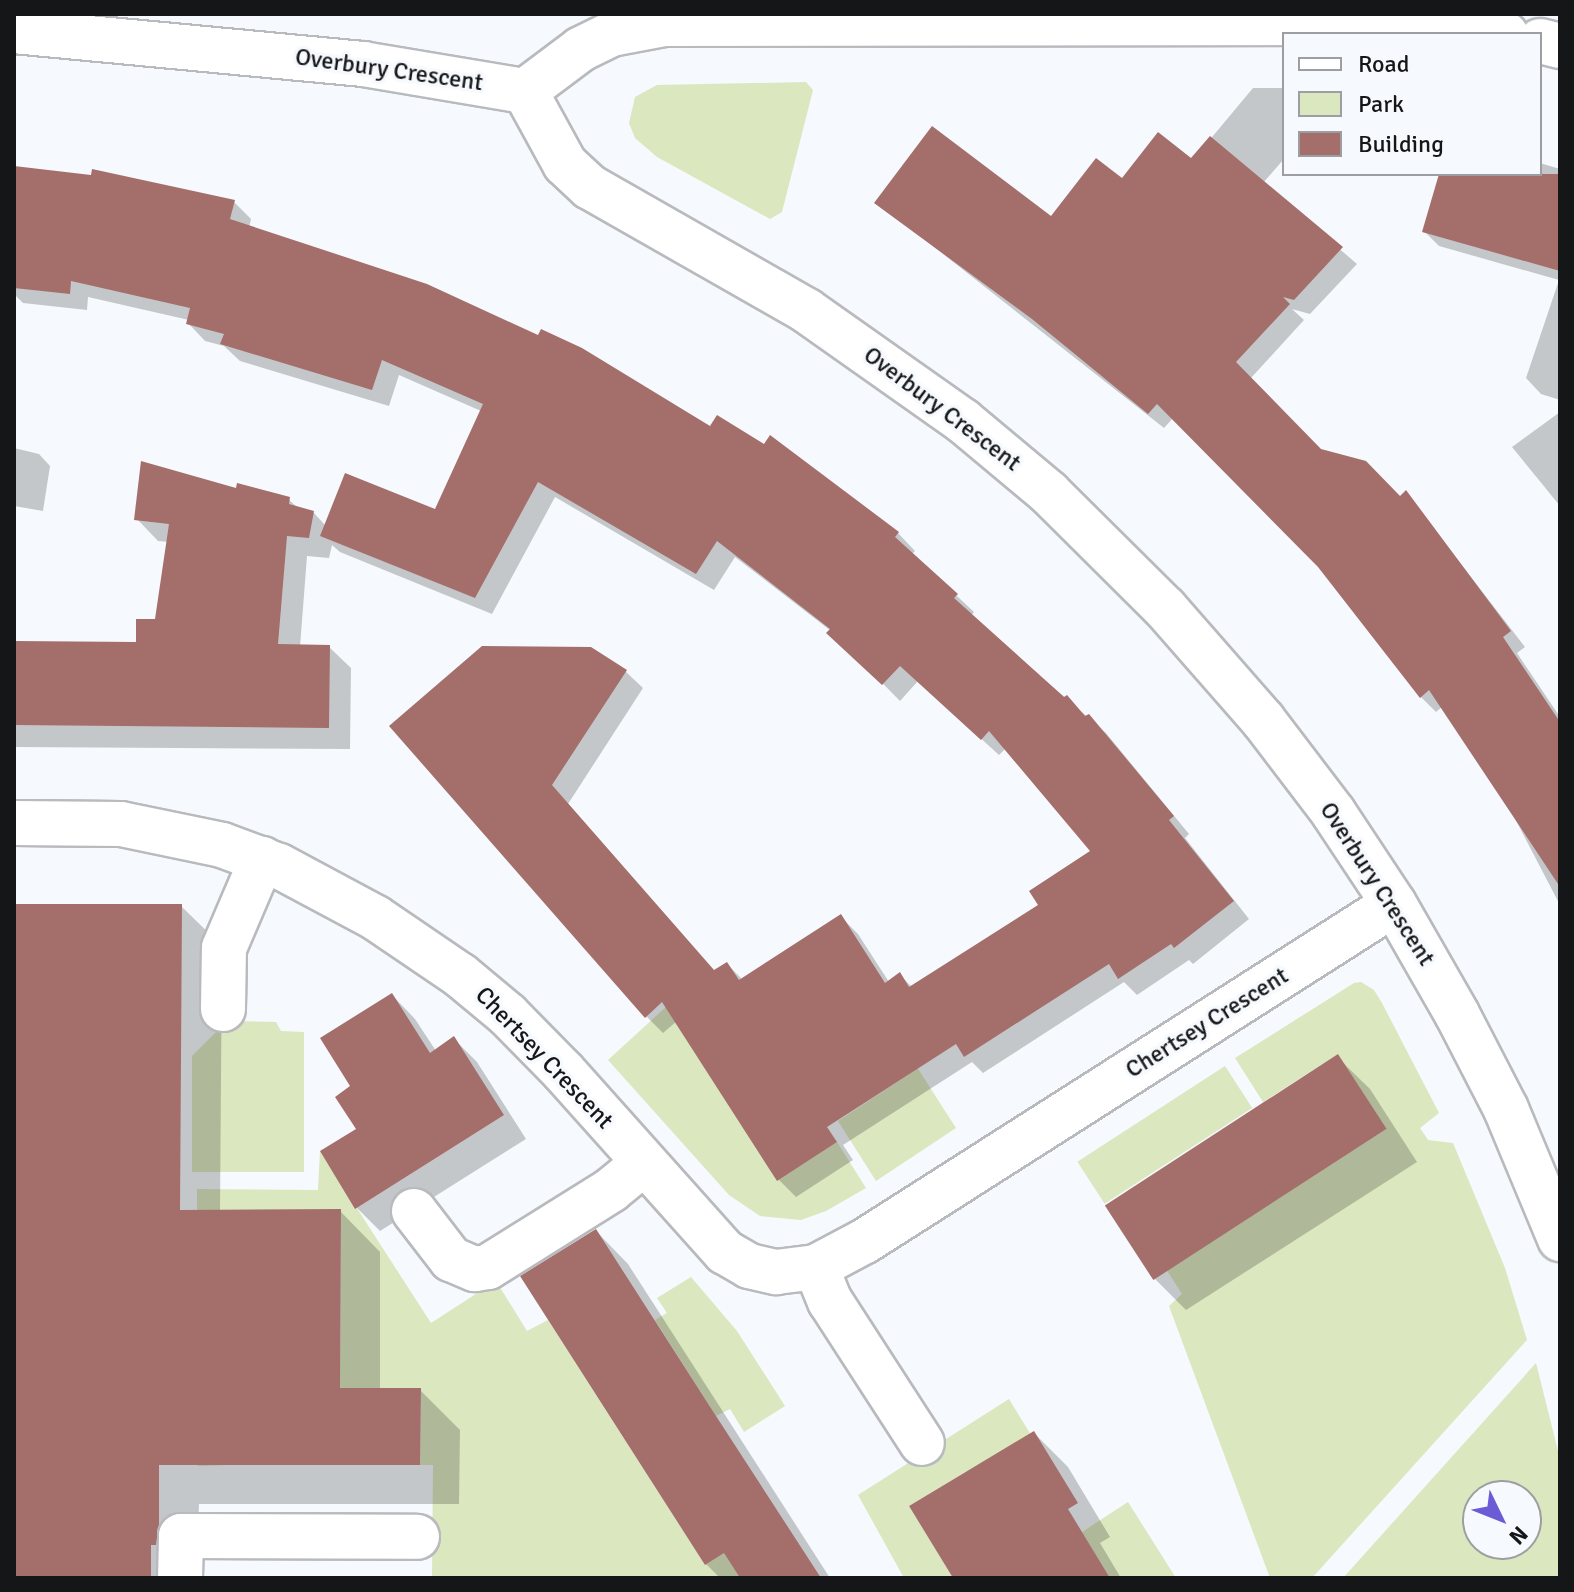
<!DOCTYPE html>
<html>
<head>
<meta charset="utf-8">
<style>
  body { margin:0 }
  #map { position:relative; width:1574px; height:1592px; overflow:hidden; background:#f6f9fd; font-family:Signika,sans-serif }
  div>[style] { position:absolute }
  .green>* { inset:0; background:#dbe7bf; transform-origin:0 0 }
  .shadow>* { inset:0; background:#0003 }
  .building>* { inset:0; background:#a46e6b; transform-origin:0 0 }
  .roads { filter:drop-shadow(2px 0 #b8babe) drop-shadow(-2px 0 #b8babe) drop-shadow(0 2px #b8babe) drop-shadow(0 -2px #b8babe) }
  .minor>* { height:44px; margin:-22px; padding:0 22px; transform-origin:22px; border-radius:22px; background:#fff }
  span { translate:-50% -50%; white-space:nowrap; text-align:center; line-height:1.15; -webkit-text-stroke:7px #f6f9fd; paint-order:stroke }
  .street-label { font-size:24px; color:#151617 }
  .frame { position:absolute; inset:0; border:16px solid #151617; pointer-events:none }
  .legend { position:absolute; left:1282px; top:32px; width:260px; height:144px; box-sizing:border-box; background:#f6f9fd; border:2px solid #9c9ea1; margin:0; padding:10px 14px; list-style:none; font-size:24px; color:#151617 }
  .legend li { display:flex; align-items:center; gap:16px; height:40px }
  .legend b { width:40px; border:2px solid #9c9ea1 }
  .north { position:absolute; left:1462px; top:1480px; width:80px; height:80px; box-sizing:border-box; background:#f6f9fd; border:2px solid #9c9ea1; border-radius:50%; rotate:133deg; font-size:22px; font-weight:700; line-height:32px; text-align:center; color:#151617 }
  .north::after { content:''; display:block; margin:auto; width:28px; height:36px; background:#6b5bd4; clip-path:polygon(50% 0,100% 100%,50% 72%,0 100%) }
</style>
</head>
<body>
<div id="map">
  <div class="green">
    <i style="clip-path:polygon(806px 82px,813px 90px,782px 212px,770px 219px,657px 157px,635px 138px,629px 123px,635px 97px,657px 85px)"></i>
    <i style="clip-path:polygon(1361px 982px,1374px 990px,1382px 1003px,1439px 1113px,1420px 1128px,1428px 1140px,1453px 1143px,1505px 1268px,1527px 1340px,1312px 1578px,1270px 1578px,1169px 1306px,1182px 1294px,1166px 1269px,1385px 1129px,1338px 1054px,1263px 1102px,1235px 1058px,1354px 983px)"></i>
    <i style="clip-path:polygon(667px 1006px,777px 1181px,837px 1142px,866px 1188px,826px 1211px,801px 1220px,760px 1216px,729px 1195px,608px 1060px)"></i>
    <i style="clip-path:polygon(879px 1008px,956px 1128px,876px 1181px,838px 1121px,914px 1071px,875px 1011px)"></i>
    <i style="clip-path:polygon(227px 1021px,276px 1022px,281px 1031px,304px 1032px,304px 1172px,192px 1172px,192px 1056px)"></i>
    <i style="left:1225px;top:1066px;width:50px;height:176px;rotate:57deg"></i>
    <i style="clip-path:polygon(320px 1151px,431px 1323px,496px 1281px,527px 1331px,548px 1320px,705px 1565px,724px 1553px,740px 1578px,432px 1578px,433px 1465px,420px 1465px,421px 1388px,340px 1388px,341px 1229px,228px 1465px,198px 1466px,197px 1189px,318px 1190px)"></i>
    <i style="clip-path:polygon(691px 1277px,737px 1331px,785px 1406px,744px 1432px,730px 1409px,716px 1416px,655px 1320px,667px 1313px,657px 1298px)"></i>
    <i style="clip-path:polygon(evenodd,1536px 1363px,1560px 1459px,1560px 1578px,1343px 1578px,1536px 1363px,1478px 1496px,1526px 1496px,1526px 1544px,1478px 1544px,1478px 1496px)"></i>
    <i style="clip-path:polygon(1009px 1399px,1039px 1448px,967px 1471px,909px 1506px,953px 1578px,904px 1578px,858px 1495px)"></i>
    <i style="clip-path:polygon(1128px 1502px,1176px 1578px,1110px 1578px,1082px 1532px)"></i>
  </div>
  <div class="shadow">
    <i style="clip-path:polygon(1253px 88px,1284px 88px,1284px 159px,1263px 183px,1357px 264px,1310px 314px,1292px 309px,1304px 320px,1250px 379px,1320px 451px,1400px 499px,1406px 493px,1525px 647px,1517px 653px,1560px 717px,1560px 905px,1510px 809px,1442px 707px,1436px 712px,1421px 697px,1319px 566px,1173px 418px,1164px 428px,877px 202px,1052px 218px,1122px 181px,1192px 161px)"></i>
    <i style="clip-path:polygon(1540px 163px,1560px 169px,1560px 400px,1541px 394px,1526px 378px,1559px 280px,1439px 246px,1424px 231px,1442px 174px,1540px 174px)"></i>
    <i style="clip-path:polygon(14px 168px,234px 202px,251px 219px,249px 228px,710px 429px,898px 533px,915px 551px,912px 554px,974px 612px,971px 616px,1106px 733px,1189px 834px,1185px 838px,1249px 919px,1193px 964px,1189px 960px,1137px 995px,1124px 982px,983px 1073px,972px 1062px,843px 1145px,853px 1160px,796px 1197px,779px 1180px,677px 1021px,663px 1033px,646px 1016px,392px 726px,625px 671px,643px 688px,568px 804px,715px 972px,727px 964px,743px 980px,841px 917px,858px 934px,889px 982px,900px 975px,912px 987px,1040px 906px,1092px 852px,1006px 748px,999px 755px,918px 681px,900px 701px,831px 631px,735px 557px,714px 590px,555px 497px,492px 614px,340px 552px,332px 545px,329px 558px,307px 556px,300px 647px,329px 647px,351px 668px,350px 749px,14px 747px,14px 643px,137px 644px,157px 621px,169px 542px,158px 541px,137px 519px,237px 491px,288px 499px,298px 508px,313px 512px,326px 526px,436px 512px,481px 411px,399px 375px,389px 406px,240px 361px,224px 346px,205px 341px,188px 323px,189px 320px,88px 297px,87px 310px,23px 303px,14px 294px)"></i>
    <i style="clip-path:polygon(1560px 412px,1560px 506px,1512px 447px)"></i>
    <i style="clip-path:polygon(14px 448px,39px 454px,50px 466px,43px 511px,14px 506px)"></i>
    <i style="clip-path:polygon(14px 906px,181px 906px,222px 946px,220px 1212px,340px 1211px,380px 1252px,380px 1390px,420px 1390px,460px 1430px,459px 1504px,199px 1504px,196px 1578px,14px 1578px)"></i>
    <i style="clip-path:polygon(392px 995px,415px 1019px,436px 1051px,454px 1039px,477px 1062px,526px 1139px,380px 1231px,357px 1208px,323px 1152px,359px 1129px,353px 1087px)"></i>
    <i style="clip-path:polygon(1337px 1057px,1370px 1089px,1417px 1162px,1186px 1310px,1153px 1277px)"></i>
    <i style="clip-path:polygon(596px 1231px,628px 1264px,830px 1578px,720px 1578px,706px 1564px)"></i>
    <i style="clip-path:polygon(1034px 1433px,1068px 1467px,1110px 1537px,1100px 1543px,1121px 1578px,955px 1578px)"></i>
  </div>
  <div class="building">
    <i style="clip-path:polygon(932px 126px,1051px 216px,1096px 158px,1122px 178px,1158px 132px,1191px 158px,1210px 136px,1343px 247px,1294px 300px,1283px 297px,1290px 304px,1236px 362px,1321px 449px,1366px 461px,1400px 496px,1406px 490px,1511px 631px,1503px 637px,1560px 722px,1560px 887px,1429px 690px,1420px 698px,1318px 567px,1157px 404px,1148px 414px,1032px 319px,874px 203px)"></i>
    <i style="clip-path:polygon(14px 166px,91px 175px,92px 169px,235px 200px,230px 219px,427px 284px,538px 335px,541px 329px,582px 348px,710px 426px,717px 415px,764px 444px,770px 435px,899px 532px,895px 537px,958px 594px,954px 598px,1064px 697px,1067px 695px,1085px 716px,1089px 714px,1174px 816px,1169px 820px,1234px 901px,1174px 948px,1171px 944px,1118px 979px,1109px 964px,964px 1057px,956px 1044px,827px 1127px,837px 1142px,777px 1181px,662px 1002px,645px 1018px,389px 726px,482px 646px,591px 647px,627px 670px,552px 785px,714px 970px,727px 962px,739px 980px,841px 914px,885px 983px,900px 972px,909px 987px,1038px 905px,1029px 891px,1090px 851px,989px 731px,981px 740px,900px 666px,882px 685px,826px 633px,830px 629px,717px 541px,696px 574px,538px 482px,475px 598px,320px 536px,345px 473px,435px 509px,483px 404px,382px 360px,372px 390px,220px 344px,224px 334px,186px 324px,190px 308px,71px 281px,70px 294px,14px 288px)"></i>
    <i style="clip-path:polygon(1439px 174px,1560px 174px,1560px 271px,1422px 232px)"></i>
    <i style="clip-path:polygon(141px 461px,236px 488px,237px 483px,290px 497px,289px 504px,314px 511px,309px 538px,287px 536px,278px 644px,330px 645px,329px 728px,14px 725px,14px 641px,136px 642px,136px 619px,155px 619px,169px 524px,134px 520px)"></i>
    <i style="clip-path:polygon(14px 904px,182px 904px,180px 1210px,341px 1209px,340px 1388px,421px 1388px,420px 1465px,159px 1465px,159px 1526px,156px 1545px,151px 1545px,151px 1578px,14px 1578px)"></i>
    <i style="clip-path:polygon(392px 993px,430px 1053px,454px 1036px,504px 1115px,355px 1209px,320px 1151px,356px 1129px,335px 1097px,350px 1086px,320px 1038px)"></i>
    <i style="left:1338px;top:1054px;width:89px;height:278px;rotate:57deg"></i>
    <i style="clip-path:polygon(596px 1229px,716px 1416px,821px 1578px,740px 1578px,724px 1553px,705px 1565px,520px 1276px)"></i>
    <i style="clip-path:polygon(1034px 1431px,1078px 1503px,1068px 1509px,1110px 1578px,953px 1578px,909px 1506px)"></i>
  </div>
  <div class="roads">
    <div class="minor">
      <i style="left:14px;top:31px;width:351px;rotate:5.4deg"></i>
      <i style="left:363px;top:64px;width:164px;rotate:9.5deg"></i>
      <i style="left:525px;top:91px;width:83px;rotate:61.3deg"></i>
      <i style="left:565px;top:164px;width:34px;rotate:43deg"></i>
      <i style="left:590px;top:187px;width:250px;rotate:29.7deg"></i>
      <i style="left:807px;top:311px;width:191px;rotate:35.2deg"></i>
      <i style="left:963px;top:421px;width:112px;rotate:39.9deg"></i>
      <i style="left:1049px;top:493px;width:163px;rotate:44.8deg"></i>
      <i style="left:1165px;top:608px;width:149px;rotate:48.8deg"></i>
      <i style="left:1263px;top:720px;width:116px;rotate:52.7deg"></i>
      <i style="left:1333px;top:812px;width:110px;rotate:56.5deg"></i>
      <i style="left:1394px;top:904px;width:127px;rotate:60.2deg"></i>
      <i style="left:1457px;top:1014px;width:107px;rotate:62.7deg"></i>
      <i style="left:1506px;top:1109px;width:141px;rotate:67.4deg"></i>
      <i style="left:1540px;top:41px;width:21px;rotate:14deg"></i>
      <i style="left:525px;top:91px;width:70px;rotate:-36.9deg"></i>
      <i style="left:581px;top:49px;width:34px;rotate:-26deg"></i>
      <i style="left:612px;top:34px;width:54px;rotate:-10.7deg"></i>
      <i style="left:665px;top:24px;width:681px;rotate:-0.08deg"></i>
      <i style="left:1346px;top:23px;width:96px;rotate:1.8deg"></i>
      <i style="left:1442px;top:26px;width:64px;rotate:7.2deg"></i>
      <i style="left:14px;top:823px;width:107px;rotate:0.5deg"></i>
      <i style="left:121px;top:824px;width:103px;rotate:11.7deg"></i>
      <i style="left:222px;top:845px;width:61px;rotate:20.2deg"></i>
      <i style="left:279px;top:866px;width:110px;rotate:28.2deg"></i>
      <i style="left:376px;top:918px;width:102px;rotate:34.2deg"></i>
      <i style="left:460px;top:975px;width:62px;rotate:39.8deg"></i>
      <i style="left:508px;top:1015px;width:78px;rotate:45.5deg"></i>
      <i style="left:563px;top:1071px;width:243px;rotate:48.2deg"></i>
      <i style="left:725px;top:1252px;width:28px;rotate:30deg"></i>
      <i style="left:749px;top:1266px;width:28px;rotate:13deg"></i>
      <i style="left:776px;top:1272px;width:40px;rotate:-7.1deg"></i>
      <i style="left:816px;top:1267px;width:55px;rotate:-28deg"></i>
      <i style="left:865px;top:1241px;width:627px;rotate:-32.5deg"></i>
      <i style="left:223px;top:1009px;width:61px;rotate:-89.1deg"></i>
      <i style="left:224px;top:948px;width:97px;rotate:-66.9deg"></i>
      <i style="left:414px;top:1211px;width:61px;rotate:52.4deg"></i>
      <i style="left:451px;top:1259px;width:26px;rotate:23deg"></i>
      <i style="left:475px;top:1269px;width:13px;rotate:-9deg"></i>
      <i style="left:488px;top:1267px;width:145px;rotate:-32deg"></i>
      <i style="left:611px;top:1190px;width:43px;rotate:-39.3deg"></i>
      <i style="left:816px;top:1267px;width:37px;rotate:68deg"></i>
      <i style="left:830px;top:1301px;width:169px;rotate:57.1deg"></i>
      <i style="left:180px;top:1578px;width:42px;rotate:-88.6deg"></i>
      <i style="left:181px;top:1536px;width:236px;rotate:0.2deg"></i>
    </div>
  </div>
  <div class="street-label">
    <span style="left:389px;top:70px;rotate:8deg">Overbury Crescent</span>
    <span style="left:942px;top:409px;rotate:37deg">Overbury Crescent</span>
    <span style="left:1377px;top:884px;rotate:57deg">Overbury Crescent</span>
    <span style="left:1207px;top:1023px;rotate:-32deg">Chertsey Crescent</span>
    <span style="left:544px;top:1058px;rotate:46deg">Chertsey Crescent</span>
  </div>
  <div class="frame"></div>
  <ul class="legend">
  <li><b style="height:10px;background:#fff"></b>Road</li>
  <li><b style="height:22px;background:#dbe7bf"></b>Park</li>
  <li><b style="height:22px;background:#a46e6b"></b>Building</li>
  </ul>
  <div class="north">N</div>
</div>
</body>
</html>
